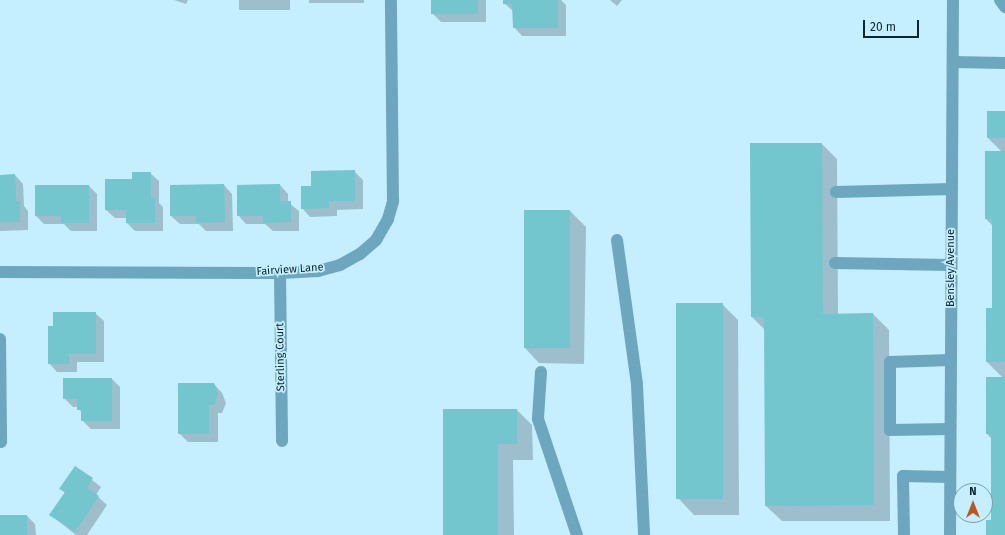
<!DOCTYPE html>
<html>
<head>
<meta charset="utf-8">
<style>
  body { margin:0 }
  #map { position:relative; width:1005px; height:535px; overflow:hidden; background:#c5eeff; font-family:"Fira Sans",sans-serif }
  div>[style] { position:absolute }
  .shadow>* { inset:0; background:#0003; transform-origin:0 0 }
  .building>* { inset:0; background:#73c5ce; transform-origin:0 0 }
  .minor>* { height:12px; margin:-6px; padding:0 6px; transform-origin:6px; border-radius:6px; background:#6da7bf }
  span { translate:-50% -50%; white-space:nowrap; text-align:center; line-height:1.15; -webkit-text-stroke:3.5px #c5eeff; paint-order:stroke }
  .street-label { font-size:11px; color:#082731 }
  .north { position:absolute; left:953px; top:483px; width:40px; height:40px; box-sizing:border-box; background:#c5eeff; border:1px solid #799ead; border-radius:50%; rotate:0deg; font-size:11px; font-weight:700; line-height:16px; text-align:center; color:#082731 }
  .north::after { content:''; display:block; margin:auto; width:14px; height:18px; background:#ba5621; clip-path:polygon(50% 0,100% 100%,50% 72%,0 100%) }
  .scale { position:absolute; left:863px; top:20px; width:56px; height:18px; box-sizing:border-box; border:2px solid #082731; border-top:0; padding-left:5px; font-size:12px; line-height:14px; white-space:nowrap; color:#082731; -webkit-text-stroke:3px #c5eeff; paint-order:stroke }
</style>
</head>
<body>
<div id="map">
  <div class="shadow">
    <i style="clip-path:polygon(174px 0,188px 0,186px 4px)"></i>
    <i style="left:239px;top:0;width:51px;height:10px"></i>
    <i style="left:309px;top:0;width:55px;height:3px"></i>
    <i style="clip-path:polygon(432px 0,486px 0,486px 22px,441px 22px,432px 13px)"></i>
    <i style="clip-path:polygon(504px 0,561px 0,566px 5px,566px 36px,522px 36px,514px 27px,514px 12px,504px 3px)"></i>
    <i style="clip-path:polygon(610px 0,622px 0,617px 6px)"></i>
    <i style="clip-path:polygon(1005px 112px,1005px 535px,987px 535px,992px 521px,992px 439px,987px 434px,1003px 378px,987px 362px,993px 309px,993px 226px,986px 219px,1002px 152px,988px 138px)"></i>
    <i style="clip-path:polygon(822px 144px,837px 159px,838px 315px,873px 314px,889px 330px,890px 521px,782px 521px,766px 506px,765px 330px,752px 317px)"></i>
    <i style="clip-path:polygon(354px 171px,363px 180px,363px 209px,337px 210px,337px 216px,310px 217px,302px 208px,312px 187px)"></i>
    <i style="clip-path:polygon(150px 173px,159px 181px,159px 203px,163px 207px,163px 231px,135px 231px,127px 223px,127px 218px,115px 218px,106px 210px,133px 180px)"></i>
    <i style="clip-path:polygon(15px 175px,23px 184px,24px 206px,28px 211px,28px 230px,0 231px,0 176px)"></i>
    <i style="clip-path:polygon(224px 185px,232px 194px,233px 231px,206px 231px,199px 224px,180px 224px,171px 216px)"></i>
    <i style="clip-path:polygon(280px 185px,288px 194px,288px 202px,299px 211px,299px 231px,273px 231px,265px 224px,246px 224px,238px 215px)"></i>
    <i style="clip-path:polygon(89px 186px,97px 194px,97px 231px,71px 231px,64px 224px,44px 224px,36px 216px)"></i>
    <i style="clip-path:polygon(570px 211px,586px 227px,584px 364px,539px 363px,524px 347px)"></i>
    <i style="clip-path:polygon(722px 304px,738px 320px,739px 515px,694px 515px,679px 499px,677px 305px)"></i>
    <i style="clip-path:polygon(95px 313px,104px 321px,104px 362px,77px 362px,77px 372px,57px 372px,49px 363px,54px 327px)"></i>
    <i style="clip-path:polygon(112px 379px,120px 387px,120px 429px,91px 429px,82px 420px,82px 413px,78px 407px,73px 407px,64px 398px)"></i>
    <i style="clip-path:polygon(214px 384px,222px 393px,226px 403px,222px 413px,218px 413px,218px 442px,188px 442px,179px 433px)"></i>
    <i style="clip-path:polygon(517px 410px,532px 425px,533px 460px,513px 460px,514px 535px,444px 535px)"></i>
    <i style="clip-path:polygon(75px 467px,101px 487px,96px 495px,107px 505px,87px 535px,76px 535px,51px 515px,65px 493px,61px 489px)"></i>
    <i style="clip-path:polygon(27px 516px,35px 524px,36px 535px,0 535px,0 522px)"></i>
  </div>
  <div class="building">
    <i style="left:431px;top:0;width:47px;height:14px"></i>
    <i style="clip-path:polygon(503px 0,558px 0,558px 28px,513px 28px,512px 4px,503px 4px)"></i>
    <i style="left:987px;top:111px;width:18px;height:27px"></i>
    <i style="clip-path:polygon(750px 143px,822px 143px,823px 314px,873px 313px,874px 505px,765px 506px,764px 317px,751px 317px)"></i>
    <i style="clip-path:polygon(985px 151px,1005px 151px,1005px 362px,986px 362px,986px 308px,992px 308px,992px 219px,985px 219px)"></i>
    <i style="clip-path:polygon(355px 170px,355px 201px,329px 201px,329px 208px,301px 209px,301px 186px,311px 186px,311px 171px)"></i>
    <i style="clip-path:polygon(132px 172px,151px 172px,151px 198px,155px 198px,155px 223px,126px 223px,126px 210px,105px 210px,105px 179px,132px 179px)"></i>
    <i style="clip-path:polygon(15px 174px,16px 201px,20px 201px,20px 222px,0 222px,0 175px)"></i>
    <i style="clip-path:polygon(224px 184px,225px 222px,196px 223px,196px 216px,170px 216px,170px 185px)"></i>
    <i style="clip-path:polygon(280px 184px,280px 201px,291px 201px,291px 222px,263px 223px,263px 216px,237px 216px,237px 185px)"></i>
    <i style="clip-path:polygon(35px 185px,89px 185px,89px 223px,61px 223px,61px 216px,35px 216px)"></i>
    <i style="left:524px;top:210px;width:46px;height:138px"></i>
    <i style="left:723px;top:303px;width:196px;height:47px;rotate:90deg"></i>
    <i style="clip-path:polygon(53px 312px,96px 312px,96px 354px,69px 354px,69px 364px,48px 364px,48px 326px,53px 326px)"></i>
    <i style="clip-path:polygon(986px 377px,1005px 377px,1005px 535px,986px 535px,986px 520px,991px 520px,991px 434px,986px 434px)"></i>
    <i style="clip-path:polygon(63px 378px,112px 378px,112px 421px,81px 421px,81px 410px,77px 410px,77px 399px,63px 399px)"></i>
    <i style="clip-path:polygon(178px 383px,214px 383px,218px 394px,214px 405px,209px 405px,209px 434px,178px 434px)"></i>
    <i style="clip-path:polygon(443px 409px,517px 409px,517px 444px,498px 444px,498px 535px,443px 535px)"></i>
    <i style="clip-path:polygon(75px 466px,93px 478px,87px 488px,99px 496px,75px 532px,49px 515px,65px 492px,59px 489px)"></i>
    <i style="left:0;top:515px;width:27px;height:20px"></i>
  </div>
  <div class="minor">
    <i style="left:1000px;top:0;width:9px;rotate:54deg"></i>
    <i style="left:953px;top:62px;width:52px;rotate:1.1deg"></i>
    <i style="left:836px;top:192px;width:116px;rotate:-1.5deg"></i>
    <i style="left:617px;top:240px;width:146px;rotate:82.1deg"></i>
    <i style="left:637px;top:385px;width:150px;rotate:87.3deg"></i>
    <i style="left:835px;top:263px;width:116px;rotate:1deg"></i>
    <i style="left:0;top:272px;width:280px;rotate:0.2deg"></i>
    <i style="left:280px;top:273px;width:38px;rotate:-3deg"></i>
    <i style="left:318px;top:271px;width:23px;rotate:-15deg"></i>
    <i style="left:340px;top:265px;width:23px;rotate:-29deg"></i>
    <i style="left:360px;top:254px;width:21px;rotate:-41deg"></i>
    <i style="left:376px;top:240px;width:24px;rotate:-60deg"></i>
    <i style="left:388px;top:219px;width:19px;rotate:-74deg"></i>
    <i style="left:393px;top:201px;width:201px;rotate:-90.6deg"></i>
    <i style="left:280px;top:273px;width:168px;rotate:89.3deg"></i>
    <i style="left:0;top:339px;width:103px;rotate:89.4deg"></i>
    <i style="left:541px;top:372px;width:47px;rotate:93.7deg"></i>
    <i style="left:538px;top:419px;width:122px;rotate:71.4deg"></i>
    <i style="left:950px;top:429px;width:60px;rotate:179deg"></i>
    <i style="left:890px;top:430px;width:68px;rotate:-90deg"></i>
    <i style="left:890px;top:362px;width:61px;rotate:-1.9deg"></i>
    <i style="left:904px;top:535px;width:59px;rotate:-91deg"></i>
    <i style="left:903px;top:476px;width:47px;rotate:1.2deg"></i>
    <i style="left:950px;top:535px;width:535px;rotate:-89.68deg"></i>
  </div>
  <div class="street-label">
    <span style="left:951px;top:268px;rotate:-90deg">Bensley Avenue</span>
    <span style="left:290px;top:270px;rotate:-4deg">Fairview Lane</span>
    <span style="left:281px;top:357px;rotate:-91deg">Sterling Court</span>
  </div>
  <div class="north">N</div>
  <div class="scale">20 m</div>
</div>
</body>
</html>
